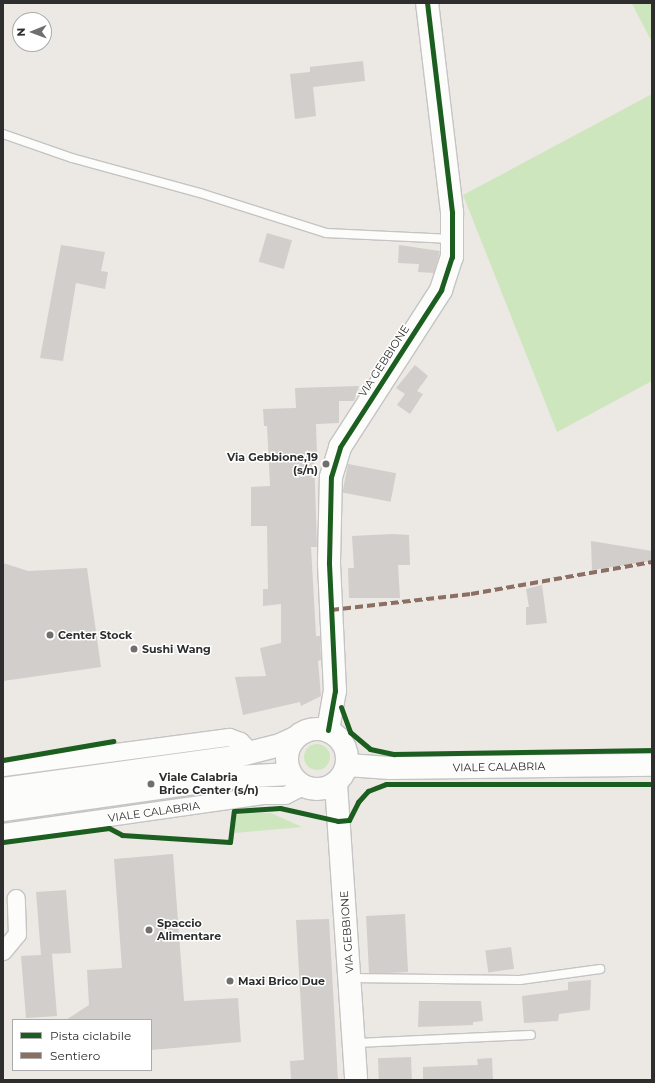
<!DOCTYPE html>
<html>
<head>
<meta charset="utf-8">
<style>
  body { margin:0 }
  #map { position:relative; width:655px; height:1083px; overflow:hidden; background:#ece8e4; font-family:Montserrat,sans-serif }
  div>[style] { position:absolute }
  .green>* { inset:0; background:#cee6be; transform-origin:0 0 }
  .round { border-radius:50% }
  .building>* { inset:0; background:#d1cecb; transform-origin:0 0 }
  .roads { filter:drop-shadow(1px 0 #c5c4c5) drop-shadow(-1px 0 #c5c4c5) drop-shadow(0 1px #c5c4c5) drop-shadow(0 -1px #c5c4c5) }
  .lane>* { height:8px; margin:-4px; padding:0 4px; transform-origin:4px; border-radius:4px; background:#fcfcfb }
  .street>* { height:17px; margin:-8.5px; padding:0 8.5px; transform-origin:8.5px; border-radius:8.5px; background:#fcfcfb }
  .secondary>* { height:22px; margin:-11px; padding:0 11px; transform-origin:11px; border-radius:11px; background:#fcfcfb }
  .secondary>.ring { margin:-11px; padding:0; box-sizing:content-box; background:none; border:22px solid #fcfcfb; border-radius:50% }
  .quiet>* { height:4px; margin-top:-2px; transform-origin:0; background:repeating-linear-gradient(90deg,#8d6e63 0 8px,transparent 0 12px) }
  .cycleway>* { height:5px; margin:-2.5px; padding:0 2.5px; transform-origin:2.5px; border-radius:2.5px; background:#1b5e20 }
  .dots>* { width:11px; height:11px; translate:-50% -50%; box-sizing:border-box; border:2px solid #fff; border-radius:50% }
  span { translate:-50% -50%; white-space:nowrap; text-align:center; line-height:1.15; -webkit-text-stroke:3px #fff; paint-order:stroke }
  .street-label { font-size:11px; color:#2e2e2e }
  .poi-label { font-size:11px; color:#2e2e2e; font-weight:700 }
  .right { translate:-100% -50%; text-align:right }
  .left { translate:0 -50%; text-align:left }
  .frame { position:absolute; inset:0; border:4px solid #2e2e2e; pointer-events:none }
  .legend { position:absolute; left:12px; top:1019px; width:140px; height:52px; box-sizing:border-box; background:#fff; border:1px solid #ababab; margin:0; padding:5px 7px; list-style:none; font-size:12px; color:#2e2e2e }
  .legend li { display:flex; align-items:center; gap:8px; height:20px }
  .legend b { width:20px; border:1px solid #ababab }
  .north { position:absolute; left:12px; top:12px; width:40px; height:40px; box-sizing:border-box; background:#fff; border:1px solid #ababab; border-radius:50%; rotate:269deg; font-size:11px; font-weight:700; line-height:16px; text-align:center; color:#2e2e2e }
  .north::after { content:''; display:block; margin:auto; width:14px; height:18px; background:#706f6e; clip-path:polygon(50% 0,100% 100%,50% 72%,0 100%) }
</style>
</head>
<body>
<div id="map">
  <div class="green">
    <i style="clip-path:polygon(652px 3px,652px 42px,632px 4px)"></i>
    <i style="clip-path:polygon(652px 94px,652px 381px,557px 432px,463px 195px)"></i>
    <i class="round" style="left:304px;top:744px;width:26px;height:26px"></i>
    <i style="left:179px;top:795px;width:5px;height:178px;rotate:79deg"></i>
    <i style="clip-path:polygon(248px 813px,271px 813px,302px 827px,235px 833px,235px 815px)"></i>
  </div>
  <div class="building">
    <i style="clip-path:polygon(363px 61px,365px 81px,313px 87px,316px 116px,295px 119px,290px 74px,310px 72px,310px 67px)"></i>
    <i style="left:267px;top:233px;width:26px;height:30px;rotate:16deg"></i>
    <i style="clip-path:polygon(61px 245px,105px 252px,101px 271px,108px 272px,105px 289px,76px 283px,63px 361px,40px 358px)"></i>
    <i style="clip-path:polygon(399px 245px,440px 251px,434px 273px,418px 272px,419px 264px,398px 263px)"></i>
    <i style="clip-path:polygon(415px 365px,428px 376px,417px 391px,423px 394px,410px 414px,397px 405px,405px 394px,396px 388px)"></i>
    <i style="clip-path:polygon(359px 386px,354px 401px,339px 401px,339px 423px,316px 424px,317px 455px,314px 455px,317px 547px,311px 547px,316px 636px,320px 636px,321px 660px,318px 661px,321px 696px,301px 706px,300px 702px,243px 715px,235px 677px,266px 676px,260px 648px,281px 643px,281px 604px,263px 606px,263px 589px,268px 589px,267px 526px,251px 526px,251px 487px,270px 486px,267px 426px,264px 426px,263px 409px,296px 408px,295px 388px)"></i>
    <i style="left:348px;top:464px;width:49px;height:29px;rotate:11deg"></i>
    <i style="clip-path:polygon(393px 534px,409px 535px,410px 565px,398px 565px,400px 598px,349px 598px,348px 568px,354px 568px,352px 536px)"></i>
    <i style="clip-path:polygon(591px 541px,652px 551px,652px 561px,592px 570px)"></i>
    <i style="clip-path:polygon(3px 563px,28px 571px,87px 568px,101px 667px,3px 681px)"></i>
    <i style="clip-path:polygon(542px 585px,547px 623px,526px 625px,526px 607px,529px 607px,526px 589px)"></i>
    <i style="clip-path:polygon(173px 854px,184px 1001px,238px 998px,241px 1042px,151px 1050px,151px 1020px,66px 1020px,89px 1005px,87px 970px,122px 968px,114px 859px)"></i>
    <i style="clip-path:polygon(66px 890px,71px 953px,47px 954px,52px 954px,57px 1016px,26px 1018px,21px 956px,41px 955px,36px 892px)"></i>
    <i style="left:405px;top:914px;width:58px;height:39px;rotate:87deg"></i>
    <i style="clip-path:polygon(329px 919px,338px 1080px,291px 1080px,290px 1061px,304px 1060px,296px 920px)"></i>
    <i style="left:511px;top:947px;width:22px;height:26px;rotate:82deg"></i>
    <i style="clip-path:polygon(591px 980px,590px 1010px,559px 1014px,558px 1021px,524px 1023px,522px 996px,568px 990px,568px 982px)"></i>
    <i style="clip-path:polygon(419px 1001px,481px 1001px,483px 1021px,473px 1022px,473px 1025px,418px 1027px)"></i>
    <i style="left:411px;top:1057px;width:23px;height:33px;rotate:88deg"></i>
    <i style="clip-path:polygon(492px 1058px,493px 1080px,423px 1080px,423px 1067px,478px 1065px,477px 1059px)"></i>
  </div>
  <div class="roads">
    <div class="lane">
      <i style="left:3px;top:134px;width:73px;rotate:19.2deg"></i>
      <i style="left:72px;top:158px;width:133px;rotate:15.3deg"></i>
      <i style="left:200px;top:193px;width:132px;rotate:17.6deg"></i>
      <i style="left:326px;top:233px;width:126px;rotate:2.7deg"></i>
      <i style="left:351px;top:978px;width:169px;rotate:0.7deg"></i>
      <i style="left:520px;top:980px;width:81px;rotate:-7.8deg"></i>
      <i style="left:355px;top:1043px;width:176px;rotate:-2.6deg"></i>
    </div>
    <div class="street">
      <i style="left:3px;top:767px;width:228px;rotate:-7.6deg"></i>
      <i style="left:229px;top:737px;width:12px;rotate:20deg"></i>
      <i style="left:240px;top:741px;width:16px;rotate:45deg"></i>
      <i style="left:3px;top:832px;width:262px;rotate:-8.1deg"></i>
      <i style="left:262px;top:795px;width:23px"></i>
      <i style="left:285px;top:795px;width:20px;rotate:-27deg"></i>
      <i style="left:3px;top:951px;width:22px;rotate:-51deg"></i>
      <i style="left:17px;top:934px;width:36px;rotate:-92deg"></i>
    </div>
    <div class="secondary">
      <i class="ring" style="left:287px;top:729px;width:38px;height:38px"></i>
      <i style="left:328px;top:730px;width:40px;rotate:-80deg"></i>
      <i style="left:335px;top:691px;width:129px;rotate:-92.7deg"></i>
      <i style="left:329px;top:562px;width:85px;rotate:-88.7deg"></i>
      <i style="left:331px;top:477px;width:31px;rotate:-73deg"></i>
      <i style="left:340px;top:447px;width:187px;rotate:-57.2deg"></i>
      <i style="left:441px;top:290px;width:35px;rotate:-72deg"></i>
      <i style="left:452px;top:257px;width:45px;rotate:-90deg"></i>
      <i style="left:452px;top:212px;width:210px;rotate:-96.8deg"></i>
      <i style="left:347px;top:765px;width:43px;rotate:4deg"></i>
      <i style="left:390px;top:768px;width:262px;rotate:-0.7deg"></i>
      <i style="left:336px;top:784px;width:297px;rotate:86.1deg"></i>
      <i style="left:3px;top:789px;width:232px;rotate:-7.9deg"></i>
      <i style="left:233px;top:757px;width:49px;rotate:-14.3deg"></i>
      <i style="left:280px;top:745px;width:17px;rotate:-25deg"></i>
      <i style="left:3px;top:810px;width:236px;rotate:-8deg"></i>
      <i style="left:237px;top:777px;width:53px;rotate:-3.2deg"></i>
    </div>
  </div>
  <div class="quiet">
    <i style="left:331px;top:610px;width:141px;rotate:-6.5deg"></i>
    <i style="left:471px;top:594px;width:184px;rotate:-10deg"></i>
  </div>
  <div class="cycleway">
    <i style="left:341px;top:707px;width:27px;rotate:70deg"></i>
    <i style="left:350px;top:732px;width:26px;rotate:40deg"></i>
    <i style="left:370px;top:749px;width:25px;rotate:12deg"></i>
    <i style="left:394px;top:754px;width:258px;rotate:-0.9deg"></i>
    <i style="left:328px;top:730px;width:40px;rotate:-80deg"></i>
    <i style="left:335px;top:691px;width:129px;rotate:-92.7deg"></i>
    <i style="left:329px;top:562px;width:85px;rotate:-88.7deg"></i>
    <i style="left:331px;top:477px;width:31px;rotate:-73deg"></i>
    <i style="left:340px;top:447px;width:187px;rotate:-57.2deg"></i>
    <i style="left:441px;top:290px;width:35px;rotate:-72deg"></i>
    <i style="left:452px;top:257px;width:45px;rotate:-90deg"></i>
    <i style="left:452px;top:212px;width:210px;rotate:-96.8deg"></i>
    <i style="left:3px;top:760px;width:112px;rotate:-9.8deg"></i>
    <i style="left:3px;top:842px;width:107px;rotate:-7.5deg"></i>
    <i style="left:109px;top:828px;width:15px;rotate:28deg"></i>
    <i style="left:122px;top:835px;width:108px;rotate:3.7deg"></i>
    <i style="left:230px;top:842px;width:31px;rotate:-83deg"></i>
    <i style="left:234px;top:811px;width:46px;rotate:-3.7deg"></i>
    <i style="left:280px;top:808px;width:59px;rotate:12.6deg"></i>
    <i style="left:338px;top:821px;width:11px;rotate:-5deg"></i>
    <i style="left:349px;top:820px;width:20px;rotate:-63deg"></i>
    <i style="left:358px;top:802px;width:15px;rotate:-48deg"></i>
    <i style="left:368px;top:791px;width:19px;rotate:-21deg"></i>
    <i style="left:386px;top:784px;width:266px"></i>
  </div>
  <div class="dots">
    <i style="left:326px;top:464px;background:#706f6e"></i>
    <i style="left:50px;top:635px;background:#706f6e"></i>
    <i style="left:134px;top:649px;background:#706f6e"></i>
    <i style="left:151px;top:784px;background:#706f6e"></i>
    <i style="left:149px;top:930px;background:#706f6e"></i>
    <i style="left:230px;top:981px;background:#706f6e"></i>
  </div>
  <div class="street-label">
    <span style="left:384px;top:361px;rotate:-57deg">VIA GEBBIONE</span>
    <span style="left:499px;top:767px;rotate:-1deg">VIALE CALABRIA</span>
    <span style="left:154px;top:812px;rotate:-8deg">VIALE CALABRIA</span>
    <span style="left:347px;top:932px;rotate:-94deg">VIA GEBBIONE</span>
  </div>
  <div class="poi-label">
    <span class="right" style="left:318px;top:464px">Via Gebbione,19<br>(s/n)</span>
    <span class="left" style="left:58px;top:635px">Center Stock</span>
    <span class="left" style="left:142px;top:649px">Sushi Wang</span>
    <span class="left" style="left:159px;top:784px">Viale Calabria<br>Brico Center (s/n)</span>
    <span class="left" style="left:157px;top:930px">Spaccio<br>Alimentare</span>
    <span class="left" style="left:238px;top:981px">Maxi Brico Due</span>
  </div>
  <div class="frame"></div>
  <ul class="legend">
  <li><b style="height:5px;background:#1b5e20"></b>Pista ciclabile</li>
  <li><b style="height:5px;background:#8d6e63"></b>Sentiero</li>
  </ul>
  <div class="north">N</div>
</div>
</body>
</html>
